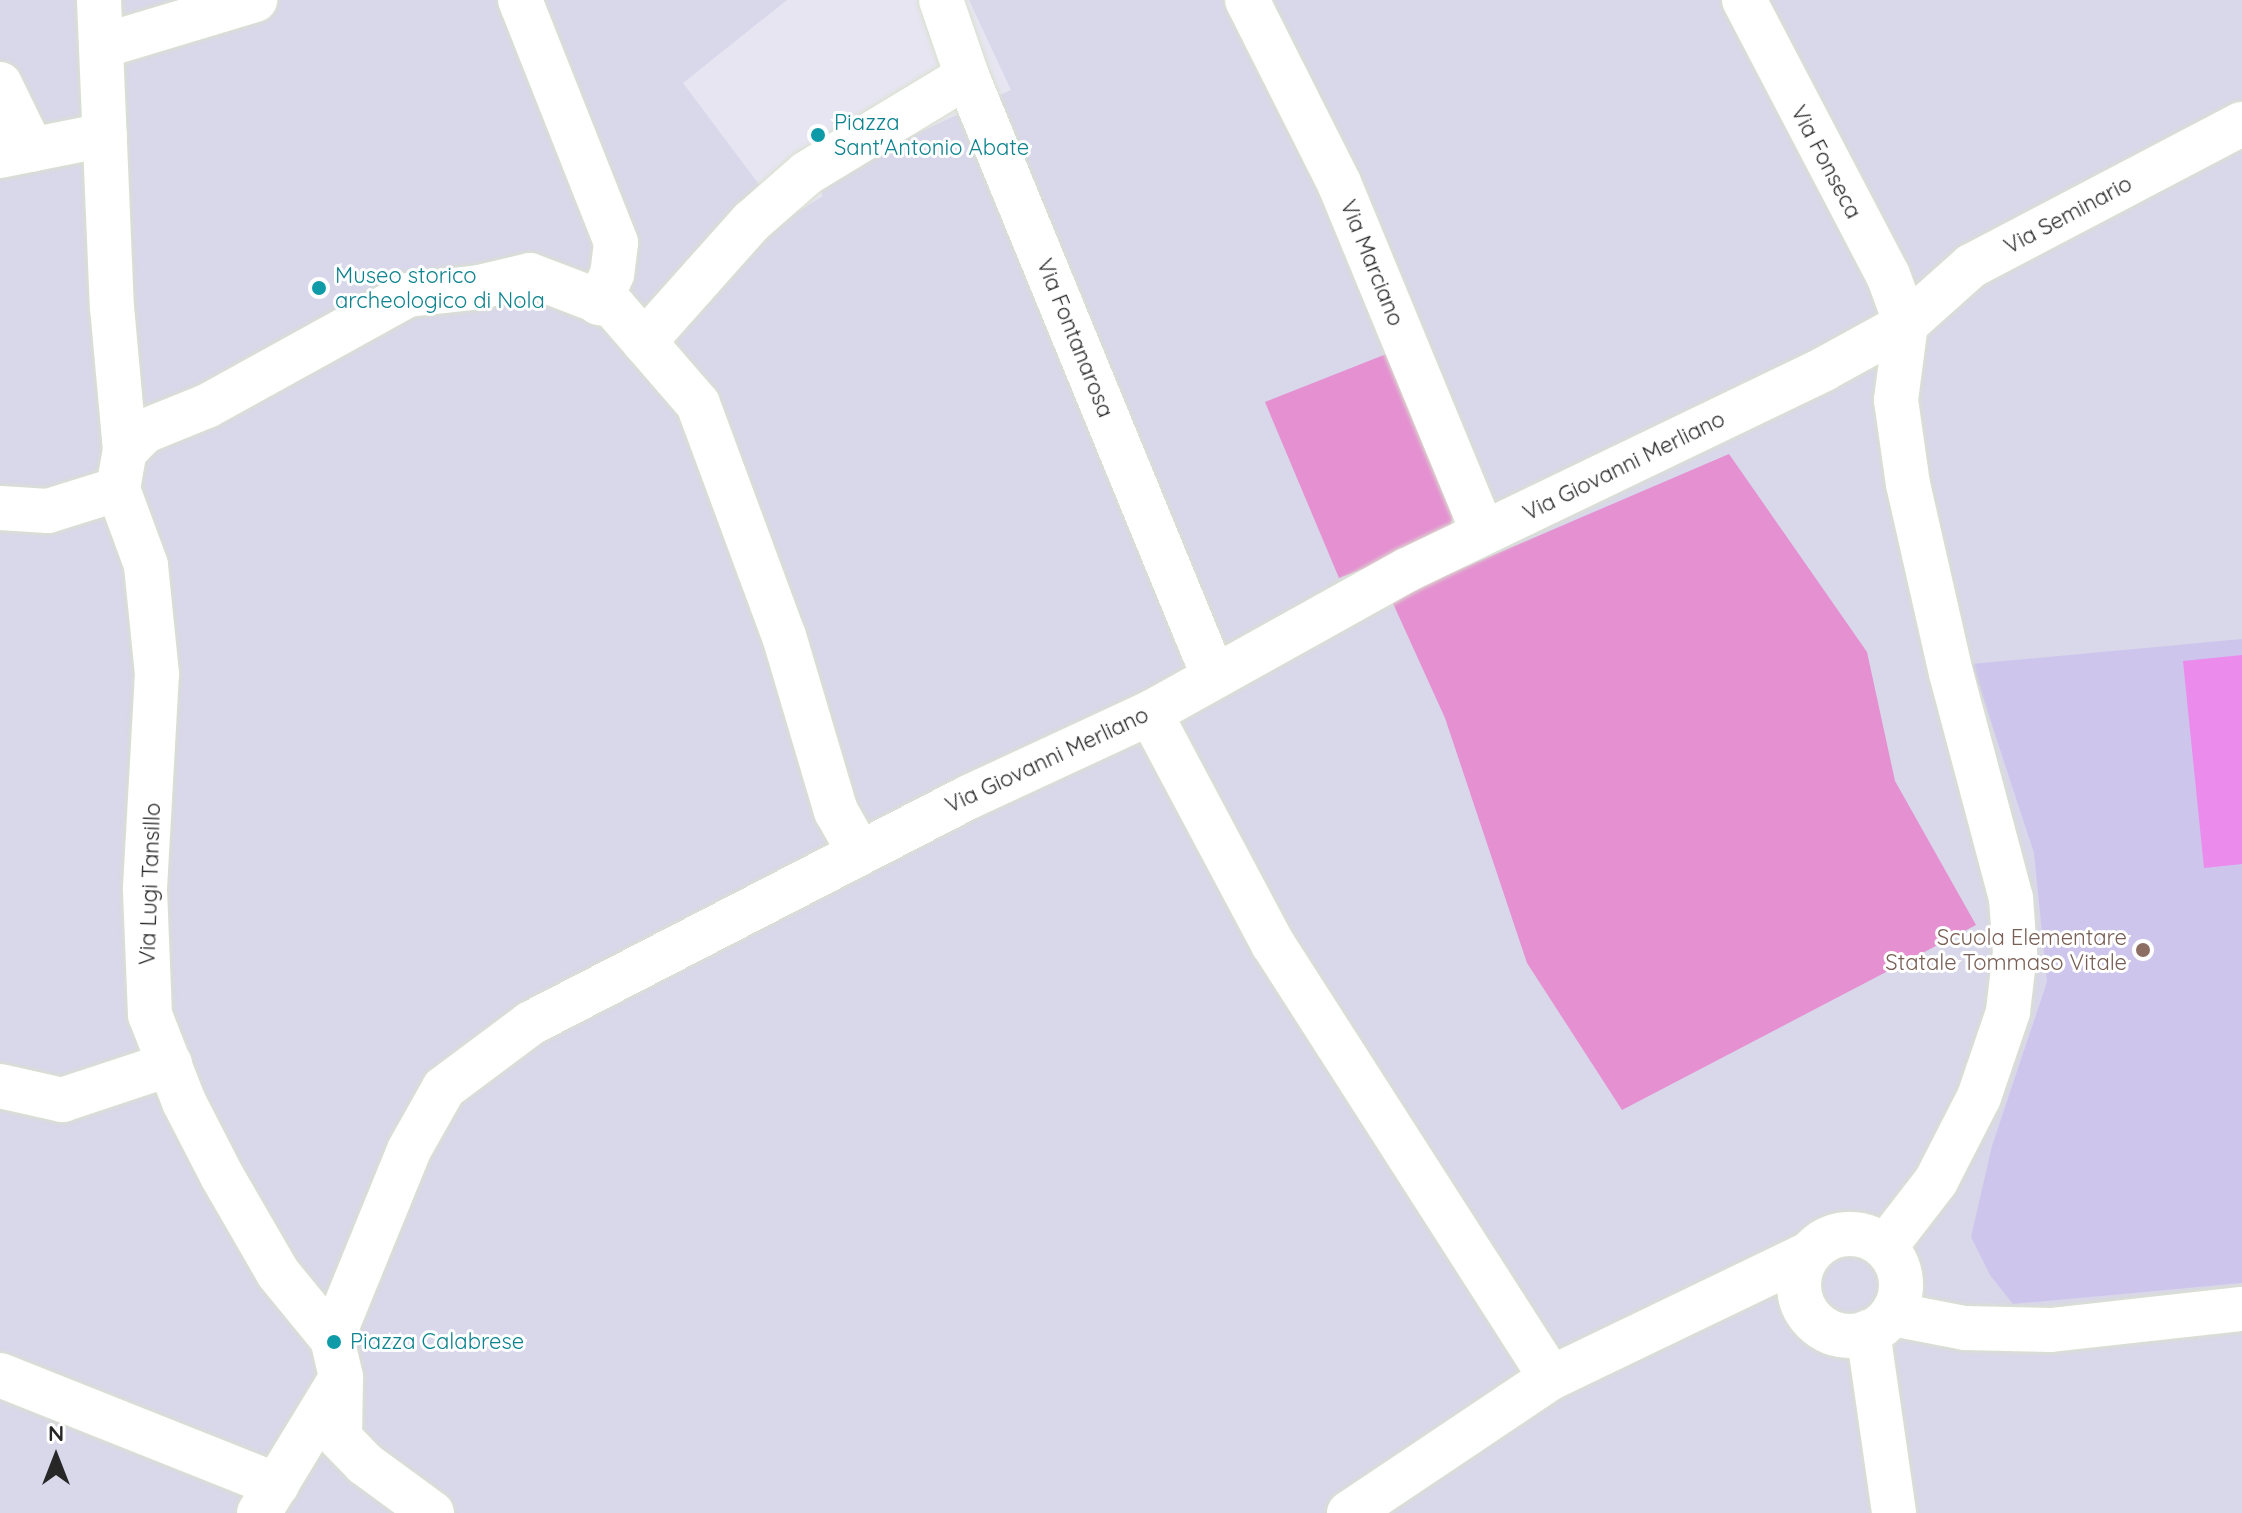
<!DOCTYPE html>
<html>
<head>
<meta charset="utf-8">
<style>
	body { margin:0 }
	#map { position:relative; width:2242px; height:1513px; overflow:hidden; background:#d9d7ea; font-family:Quicksand,sans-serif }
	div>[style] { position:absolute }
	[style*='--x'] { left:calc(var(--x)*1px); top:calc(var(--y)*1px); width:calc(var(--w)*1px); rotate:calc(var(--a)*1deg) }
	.education>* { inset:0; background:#cec5ed }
	.green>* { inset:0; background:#e490d1 }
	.pitch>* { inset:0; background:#eb8bec }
	.plaza>* { inset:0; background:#e7e5f2 }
	.roads { filter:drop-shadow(0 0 2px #d9e1cc) drop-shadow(0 0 2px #d9e1cc) }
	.minor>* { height:44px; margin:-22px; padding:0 22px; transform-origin:22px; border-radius:22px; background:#fff }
	.minor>.ring { margin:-22px; padding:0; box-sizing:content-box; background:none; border:44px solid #fff; border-radius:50% }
	.dots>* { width:22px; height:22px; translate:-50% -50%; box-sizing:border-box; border:4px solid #fff; border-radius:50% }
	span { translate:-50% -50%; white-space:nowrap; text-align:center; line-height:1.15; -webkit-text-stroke:6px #fff; paint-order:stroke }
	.culture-label { font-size:22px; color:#0d838f }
	.left { translate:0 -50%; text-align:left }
	.street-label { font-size:22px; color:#272727 }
	.education-label { font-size:22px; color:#785e54 }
	.right { translate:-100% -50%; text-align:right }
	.north { position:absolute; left:16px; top:1417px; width:80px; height:80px; -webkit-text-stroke:6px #fff; paint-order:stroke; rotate:0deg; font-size:22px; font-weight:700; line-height:32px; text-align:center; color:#272727 }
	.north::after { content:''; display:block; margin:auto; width:28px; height:36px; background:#272727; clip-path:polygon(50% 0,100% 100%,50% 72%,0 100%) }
</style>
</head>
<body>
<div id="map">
	<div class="education">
		<div style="clip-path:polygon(2242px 639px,2242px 1283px,2013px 1304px,1990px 1275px,1971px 1237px,1992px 1146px,2047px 982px,2034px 853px,1972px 664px)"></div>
	</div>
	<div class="green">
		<div style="clip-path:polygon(1394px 351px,1456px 499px,1449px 536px,1339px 578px,1265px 402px)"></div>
		<div style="clip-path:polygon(1729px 454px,1867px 652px,1895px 781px,1976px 925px,1622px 1110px,1527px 963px,1445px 718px,1391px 599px)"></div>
	</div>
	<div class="pitch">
		<div style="clip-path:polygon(2242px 655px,2242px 864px,2204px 868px,2183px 661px)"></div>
	</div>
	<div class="plaza">
		<div style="clip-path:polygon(787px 0,969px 0,1011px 90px,816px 180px,823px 196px,794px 214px,784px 205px,778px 210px,683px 83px)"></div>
	</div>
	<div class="roads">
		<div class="minor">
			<div style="--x:99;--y:0;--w:307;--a:87.6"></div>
			<div style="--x:112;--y:307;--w:145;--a:84.8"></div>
			<div style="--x:520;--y:0;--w:261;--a:68.4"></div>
			<div style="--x:616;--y:243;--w:31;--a:97"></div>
			<div style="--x:612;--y:274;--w:32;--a:114"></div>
			<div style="--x:941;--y:0;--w:80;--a:71.1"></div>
			<div style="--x:967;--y:76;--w:648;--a:67.67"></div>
			<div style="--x:1247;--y:0;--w:205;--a:63.3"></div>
			<div style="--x:1339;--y:183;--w:378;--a:67.6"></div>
			<div style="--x:1744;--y:0;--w:310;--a:62.4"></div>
			<div style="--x:1888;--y:275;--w:52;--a:69.8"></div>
			<div style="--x:1906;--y:324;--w:77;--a:97.5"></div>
			<div style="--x:1896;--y:400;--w:85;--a:81.9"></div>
			<div style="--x:1908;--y:484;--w:194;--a:77.2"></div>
			<div style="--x:1951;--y:673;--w:233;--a:75.1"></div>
			<div style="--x:2011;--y:898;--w:54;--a:85.8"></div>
			<div style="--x:2015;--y:952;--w:60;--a:96.7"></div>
			<div style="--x:2008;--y:1012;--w:90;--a:108.8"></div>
			<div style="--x:1979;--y:1097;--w:94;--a:117.1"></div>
			<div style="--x:1936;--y:1181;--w:83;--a:127.7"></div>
			<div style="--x:102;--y:46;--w:160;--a:-16.7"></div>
			<div style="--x:0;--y:84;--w:73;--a:64.1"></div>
			<div style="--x:0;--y:156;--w:107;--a:-11.3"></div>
			<div style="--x:644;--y:342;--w:161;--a:-48.3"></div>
			<div style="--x:751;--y:222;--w:74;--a:-41.2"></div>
			<div style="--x:807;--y:173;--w:187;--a:-31.2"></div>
			<div style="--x:0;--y:508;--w:48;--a:3.6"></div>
			<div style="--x:48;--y:511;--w:73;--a:-17.4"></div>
			<div style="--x:1150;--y:713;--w:262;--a:62"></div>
			<div style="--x:1273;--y:944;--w:515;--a:57.36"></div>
			<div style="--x:0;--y:1086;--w:64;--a:12.7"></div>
			<div style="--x:62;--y:1100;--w:114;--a:-18.4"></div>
			<div class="ring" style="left:1799px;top:1234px;width:58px;height:58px"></div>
			<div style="--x:1892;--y:1314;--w:74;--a:10.9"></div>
			<div style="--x:1965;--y:1328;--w:86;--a:1.3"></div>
			<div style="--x:2051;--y:1330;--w:192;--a:-6.3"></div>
			<div style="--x:1868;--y:1332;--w:183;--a:81.8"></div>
			<div style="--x:332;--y:1339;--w:204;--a:-67.8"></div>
			<div style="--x:409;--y:1150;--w:71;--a:-60.6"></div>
			<div style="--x:444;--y:1088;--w:109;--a:-36.8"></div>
			<div style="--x:531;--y:1023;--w:493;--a:-27.3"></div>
			<div style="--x:969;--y:797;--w:200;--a:-24.9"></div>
			<div style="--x:1150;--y:713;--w:294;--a:-29.1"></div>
			<div style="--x:1407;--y:570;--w:463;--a:-25.7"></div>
			<div style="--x:1824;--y:369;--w:94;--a:-28.8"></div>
			<div style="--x:1906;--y:324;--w:87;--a:-41.7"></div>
			<div style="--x:1971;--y:266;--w:306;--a:-27.7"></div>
			<div style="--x:0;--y:1375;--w:298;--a:21.7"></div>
			<div style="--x:259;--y:1513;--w:152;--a:-58.7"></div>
			<div style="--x:432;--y:1513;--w:83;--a:-143.8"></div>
			<div style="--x:365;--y:1464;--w:36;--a:-134"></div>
			<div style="--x:340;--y:1438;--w:61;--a:-89.1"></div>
			<div style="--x:341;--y:1377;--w:39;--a:-103"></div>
			<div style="--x:332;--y:1339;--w:85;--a:-129.3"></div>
			<div style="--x:278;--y:1273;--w:112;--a:-120"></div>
			<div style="--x:222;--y:1176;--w:83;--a:-117.2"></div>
			<div style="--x:184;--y:1102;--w:93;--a:-111.3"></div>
			<div style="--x:150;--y:1015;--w:127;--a:-92.3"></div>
			<div style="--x:145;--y:888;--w:214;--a:-86.8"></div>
			<div style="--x:157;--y:674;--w:110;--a:-95.8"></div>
			<div style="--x:146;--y:565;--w:81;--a:-110.2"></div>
			<div style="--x:118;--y:489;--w:39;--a:-80"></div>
			<div style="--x:125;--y:451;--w:28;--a:-45"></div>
			<div style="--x:145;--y:431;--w:67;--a:-22"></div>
			<div style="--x:207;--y:406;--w:230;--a:-28.9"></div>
			<div style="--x:408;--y:295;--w:72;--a:-6.3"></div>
			<div style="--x:480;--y:287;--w:51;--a:-13.5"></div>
			<div style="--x:530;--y:275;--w:90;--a:20.9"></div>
			<div style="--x:614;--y:307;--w:128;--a:49.1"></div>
			<div style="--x:698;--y:404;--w:247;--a:69.7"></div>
			<div style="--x:784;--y:636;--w:183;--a:73.5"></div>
			<div style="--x:836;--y:811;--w:47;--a:60.7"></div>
			<div style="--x:1349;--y:1513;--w:243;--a:-33.8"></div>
			<div style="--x:1551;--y:1378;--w:286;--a:-25.7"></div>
		</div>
	</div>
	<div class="dots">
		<div style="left:818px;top:135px;background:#0f9aa8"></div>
		<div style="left:319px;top:288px;background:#0f9aa8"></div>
		<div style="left:2143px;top:950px;background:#8d6e63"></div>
		<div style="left:334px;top:1342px;background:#0f9aa8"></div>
	</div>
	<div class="culture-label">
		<span class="left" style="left:834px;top:135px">Piazza<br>Sant'Antonio Abate</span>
		<span class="left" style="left:335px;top:288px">Museo storico<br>archeologico di Nola</span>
		<span class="left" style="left:350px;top:1342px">Piazza Calabrese</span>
	</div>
	<div class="street-label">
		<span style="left:1826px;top:162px;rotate:62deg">Via Fonseca</span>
		<span style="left:2068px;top:215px;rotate:-28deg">Via Seminario</span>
		<span style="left:1372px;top:263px;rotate:68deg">Via Marciano</span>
		<span style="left:1075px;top:338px;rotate:68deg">Via Fontanarosa</span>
		<span style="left:1624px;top:466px;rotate:-26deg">Via Giovanni Merliano</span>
		<span style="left:1047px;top:760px;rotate:-25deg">Via Giovanni Merliano</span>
		<span style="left:150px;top:884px;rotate:-88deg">Via Lugi Tansillo</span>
	</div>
	<div class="education-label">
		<span class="right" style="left:2127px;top:950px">Scuola Elementare<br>Statale Tommaso Vitale</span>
	</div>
	<div class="north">N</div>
</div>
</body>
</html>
